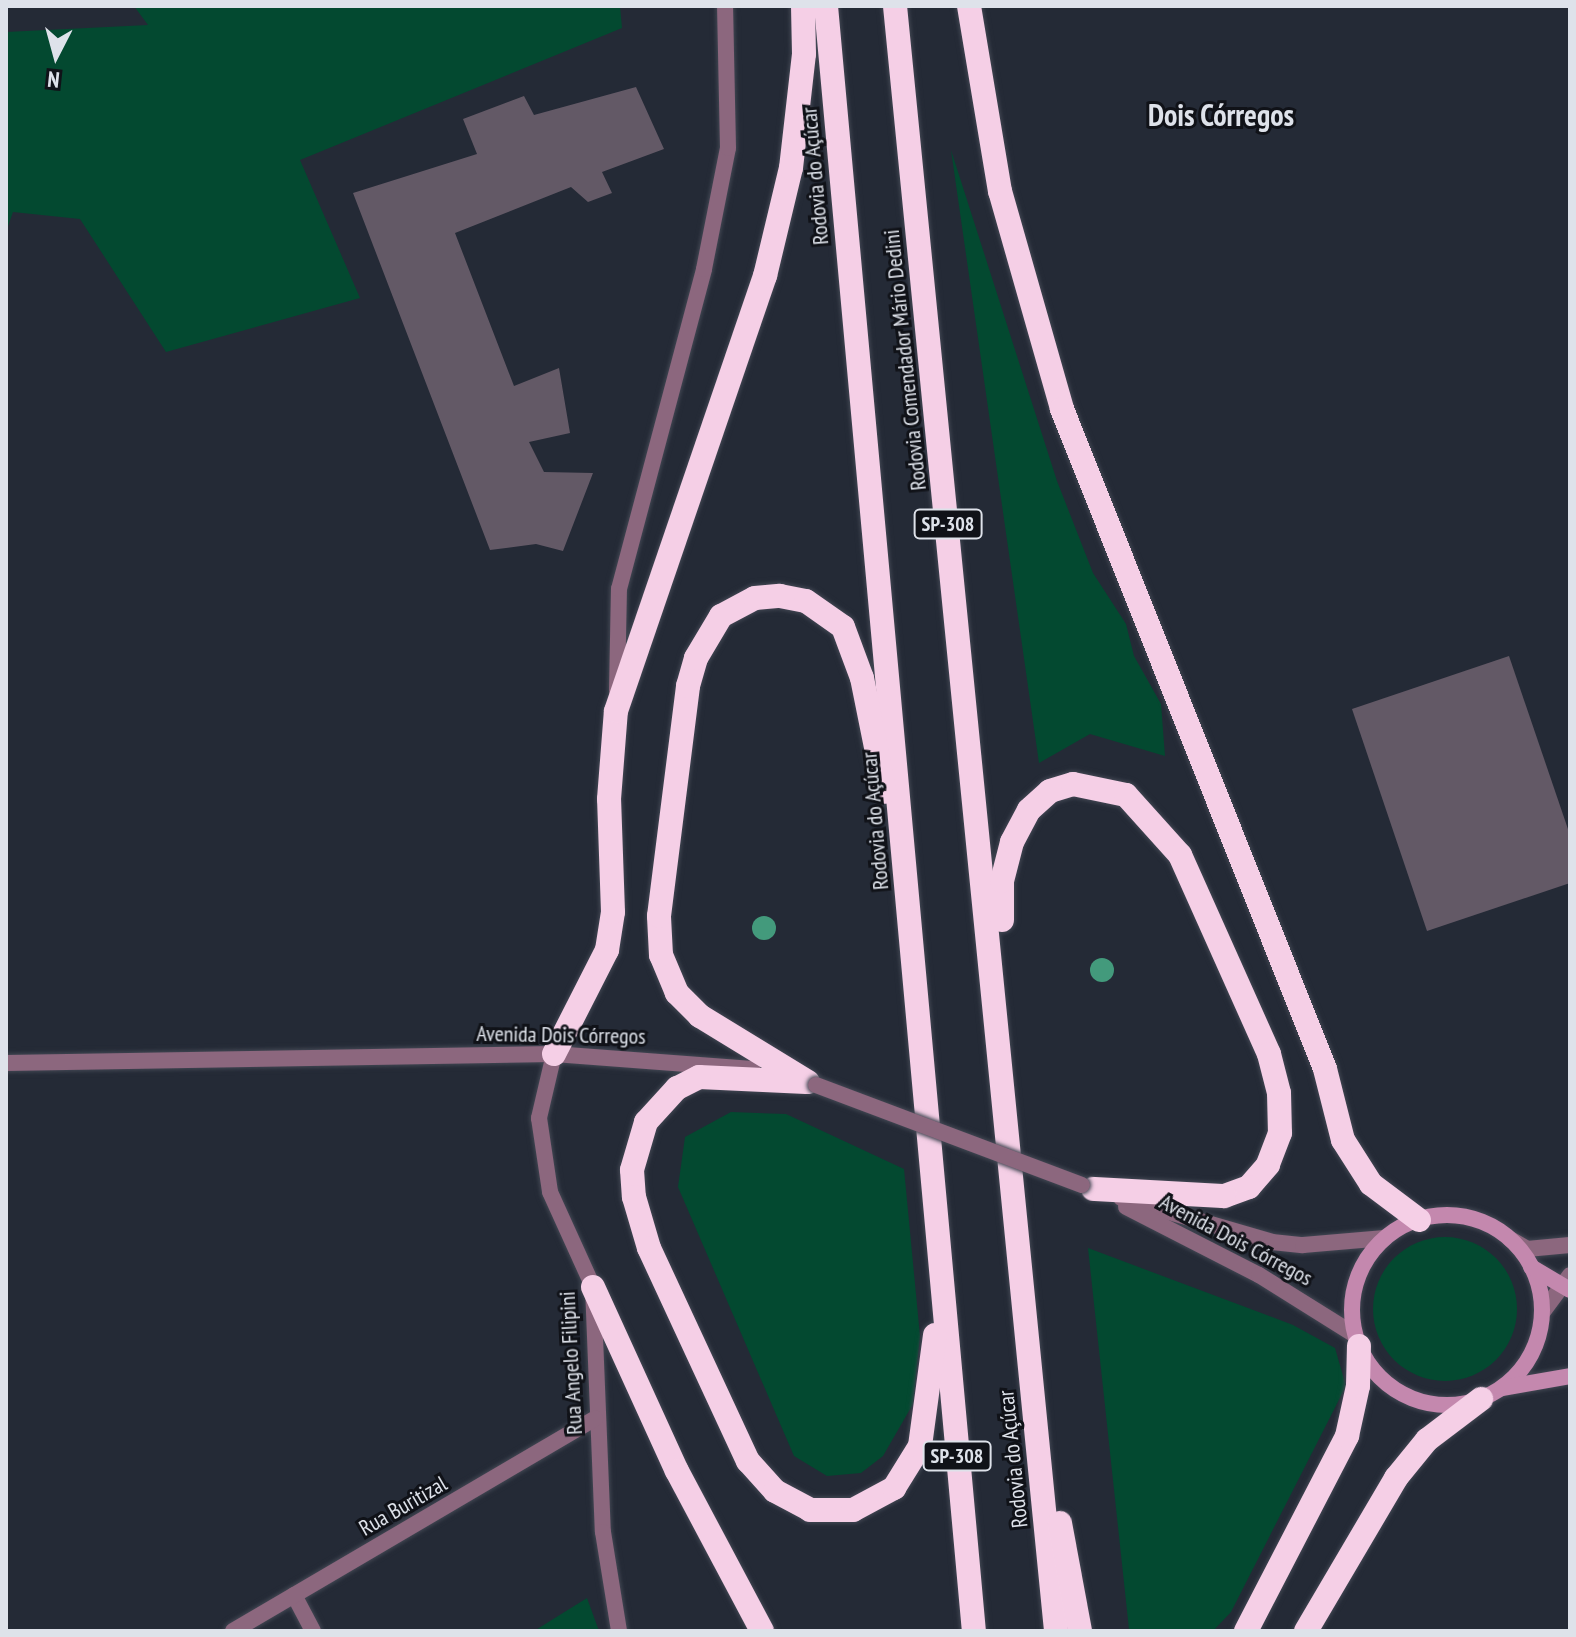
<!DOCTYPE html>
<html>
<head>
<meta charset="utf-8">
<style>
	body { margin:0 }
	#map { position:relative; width:1576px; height:1637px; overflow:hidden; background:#242a36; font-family:"PT Sans Narrow",sans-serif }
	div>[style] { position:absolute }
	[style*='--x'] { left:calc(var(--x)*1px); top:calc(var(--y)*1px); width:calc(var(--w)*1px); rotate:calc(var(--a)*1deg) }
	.green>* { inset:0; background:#034930 }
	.round { border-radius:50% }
	.building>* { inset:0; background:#635966 }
	.roads { filter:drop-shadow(0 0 2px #424753) drop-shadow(0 0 2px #424753) }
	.minor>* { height:16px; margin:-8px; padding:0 8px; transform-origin:8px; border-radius:8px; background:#8c677e }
	.tertiary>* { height:16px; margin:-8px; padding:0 8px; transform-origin:8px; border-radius:8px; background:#8c677e }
	.secondary>* { height:16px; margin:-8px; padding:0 8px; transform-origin:8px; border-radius:8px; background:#c488ae }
	.secondary>.ring { margin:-8px; padding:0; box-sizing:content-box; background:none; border:16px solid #c488ae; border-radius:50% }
	.motorway>* { height:24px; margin:-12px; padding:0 12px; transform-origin:12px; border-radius:12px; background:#f5cfe6 }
	.bridges { filter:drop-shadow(0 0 2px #424753) drop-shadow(0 0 2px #424753) }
	.tertiary-bridge>* { height:16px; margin:-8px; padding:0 8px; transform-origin:8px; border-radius:8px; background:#8c677e }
	.trees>* { width:24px; height:24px; margin:-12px; border-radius:50%; background:#439a7c }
	span { translate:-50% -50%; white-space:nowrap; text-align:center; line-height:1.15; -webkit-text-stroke:6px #101218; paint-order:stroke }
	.shield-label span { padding:2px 6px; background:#101218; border:2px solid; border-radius:6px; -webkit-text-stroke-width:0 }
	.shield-label { font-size:20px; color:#dee2ea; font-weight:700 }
	.street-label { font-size:22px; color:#dee2ea }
	.district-label { font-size:30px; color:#dee2ea; font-weight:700 }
	.frame { position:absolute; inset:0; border:8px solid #dee2ea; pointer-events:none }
	.north { position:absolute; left:16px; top:16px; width:80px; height:80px; -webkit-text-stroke:6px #101218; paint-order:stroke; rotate:186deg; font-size:22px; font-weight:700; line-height:32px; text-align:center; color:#dee2ea }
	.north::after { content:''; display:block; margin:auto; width:28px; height:36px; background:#dee2ea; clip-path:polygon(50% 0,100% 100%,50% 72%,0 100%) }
</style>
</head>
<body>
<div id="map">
	<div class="green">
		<div style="clip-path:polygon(134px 6px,620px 6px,622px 28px,300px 160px,360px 298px,166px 352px,80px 219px,13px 212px,6px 232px,6px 32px,148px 25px)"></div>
		<div style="clip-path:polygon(951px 150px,1057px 481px,1093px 573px,1126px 624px,1134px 656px,1161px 704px,1165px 756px,1090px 734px,1039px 763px)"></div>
		<div style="clip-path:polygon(731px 1112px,786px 1114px,904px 1169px,920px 1336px,913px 1404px,883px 1456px,861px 1473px,827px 1476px,794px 1456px,678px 1187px,685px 1137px)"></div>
		<div class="round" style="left:1373px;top:1237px;width:144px;height:144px"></div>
		<div style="clip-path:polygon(1088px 1248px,1293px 1325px,1335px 1348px,1346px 1386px,1231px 1612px,1213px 1631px,1129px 1629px)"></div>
		<div style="clip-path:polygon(587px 1598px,599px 1631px,534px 1631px)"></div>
	</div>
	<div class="building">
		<div style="clip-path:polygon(636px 87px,664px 149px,602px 172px,612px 193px,588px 202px,571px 187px,455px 233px,514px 386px,559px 368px,570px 433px,529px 442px,544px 472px,593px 473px,563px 551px,536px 544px,490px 550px,353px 193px,477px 154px,463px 119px,524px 96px,534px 115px)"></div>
		<div style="clip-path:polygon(1509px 656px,1570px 835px,1570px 883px,1427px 931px,1352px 709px)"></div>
	</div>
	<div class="roads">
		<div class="minor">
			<div style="--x:617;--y:691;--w:102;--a:-88.9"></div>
			<div style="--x:619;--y:589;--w:331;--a:-75.1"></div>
			<div style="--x:704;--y:269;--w:123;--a:-78.8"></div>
			<div style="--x:728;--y:148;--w:142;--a:-91.2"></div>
			<div style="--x:554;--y:1054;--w:66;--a:103.2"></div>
			<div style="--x:539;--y:1118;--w:75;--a:81.5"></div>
			<div style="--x:550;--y:1192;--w:104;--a:65.6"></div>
			<div style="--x:593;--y:1287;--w:245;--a:87.7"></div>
			<div style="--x:603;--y:1532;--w:100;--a:80.8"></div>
			<div style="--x:1510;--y:1239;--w:20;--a:30"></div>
			<div style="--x:1527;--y:1249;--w:43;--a:-5.3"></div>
			<div style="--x:1542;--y:1313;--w:47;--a:-53.6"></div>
			<div style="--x:294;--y:1595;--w:41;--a:62.2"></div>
			<div style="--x:233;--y:1631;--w:420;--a:-30.4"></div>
		</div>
		<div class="tertiary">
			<div style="--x:6;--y:1063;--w:548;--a:-0.94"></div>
			<div style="--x:554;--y:1054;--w:199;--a:4.3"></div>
			<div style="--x:1121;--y:1198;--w:157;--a:16.2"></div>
			<div style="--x:1272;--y:1242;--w:31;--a:6"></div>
			<div style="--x:1303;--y:1245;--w:82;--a:-4.9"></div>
			<div style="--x:1126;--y:1207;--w:149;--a:27.1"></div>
			<div style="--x:1259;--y:1275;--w:113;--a:32"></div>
		</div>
		<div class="secondary">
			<div class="ring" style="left:1352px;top:1215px;width:174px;height:174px"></div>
			<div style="--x:1531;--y:1267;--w:45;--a:30.5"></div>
			<div style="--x:1502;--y:1388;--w:69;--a:-10"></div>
		</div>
		<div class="motorway">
			<div style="--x:826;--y:6;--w:1632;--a:84.8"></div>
			<div style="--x:895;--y:6;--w:1633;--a:84.34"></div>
			<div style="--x:969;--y:6;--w:188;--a:80.5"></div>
			<div style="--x:1000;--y:191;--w:227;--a:74.1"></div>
			<div style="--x:1062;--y:409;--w:710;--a:68.27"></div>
			<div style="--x:1325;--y:1069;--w:73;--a:75.8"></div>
			<div style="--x:1343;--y:1140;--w:52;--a:57.5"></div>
			<div style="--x:1371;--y:1184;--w:60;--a:36.9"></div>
			<div style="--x:1002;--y:920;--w:39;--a:-90"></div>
			<div style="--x:1002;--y:881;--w:40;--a:-75.6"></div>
			<div style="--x:1012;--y:842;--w:36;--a:-62"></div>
			<div style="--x:1029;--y:810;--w:28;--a:-42"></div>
			<div style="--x:1050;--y:791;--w:24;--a:-17"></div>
			<div style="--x:1073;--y:784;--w:54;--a:11.7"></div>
			<div style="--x:1126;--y:795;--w:81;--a:48"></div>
			<div style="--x:1180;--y:855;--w:218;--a:65.9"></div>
			<div style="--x:1269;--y:1054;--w:40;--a:75.6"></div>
			<div style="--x:1279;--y:1093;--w:40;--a:88.6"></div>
			<div style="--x:1280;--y:1133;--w:34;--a:111"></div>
			<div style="--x:1268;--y:1165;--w:29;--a:131"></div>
			<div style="--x:1249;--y:1187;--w:27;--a:160"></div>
			<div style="--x:1224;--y:1196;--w:131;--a:-176.9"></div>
			<div style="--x:554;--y:1054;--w:117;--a:-63"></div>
			<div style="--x:607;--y:950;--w:38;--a:-81"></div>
			<div style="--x:613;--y:912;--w:113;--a:-92"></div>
			<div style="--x:609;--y:799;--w:88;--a:-85.5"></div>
			<div style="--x:616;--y:711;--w:460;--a:-71.1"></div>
			<div style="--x:765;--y:276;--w:111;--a:-76.5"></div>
			<div style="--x:791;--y:168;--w:115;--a:-83.5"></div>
			<div style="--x:804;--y:54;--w:48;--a:-91.2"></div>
			<div style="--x:806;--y:1082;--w:107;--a:-177.3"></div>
			<div style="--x:699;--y:1077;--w:25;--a:153"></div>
			<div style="--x:677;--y:1088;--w:46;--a:132.4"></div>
			<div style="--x:646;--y:1122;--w:50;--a:106.3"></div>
			<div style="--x:632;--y:1170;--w:27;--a:86"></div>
			<div style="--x:634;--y:1197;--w:53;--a:73.6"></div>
			<div style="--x:649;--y:1248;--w:235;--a:65.1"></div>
			<div style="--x:748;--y:1461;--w:40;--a:48"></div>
			<div style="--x:775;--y:1491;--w:40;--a:28"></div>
			<div style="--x:810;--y:1510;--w:43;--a:0"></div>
			<div style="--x:853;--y:1510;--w:47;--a:-28.2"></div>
			<div style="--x:894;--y:1488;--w:49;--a:-58.2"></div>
			<div style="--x:920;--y:1446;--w:112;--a:-82.3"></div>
			<div style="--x:808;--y:1082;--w:127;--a:-148.6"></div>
			<div style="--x:700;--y:1016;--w:33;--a:-135"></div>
			<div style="--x:677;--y:993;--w:41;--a:-112.8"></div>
			<div style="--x:661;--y:955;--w:39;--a:-93"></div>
			<div style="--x:659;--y:916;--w:232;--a:-82.8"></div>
			<div style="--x:688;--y:686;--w:29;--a:-74"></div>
			<div style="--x:696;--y:658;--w:49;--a:-59.2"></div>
			<div style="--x:721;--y:616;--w:38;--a:-28"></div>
			<div style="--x:755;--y:598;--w:25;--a:-5"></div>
			<div style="--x:780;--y:596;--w:26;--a:11"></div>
			<div style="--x:806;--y:601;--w:45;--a:35.1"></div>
			<div style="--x:843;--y:627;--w:54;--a:69.6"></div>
			<div style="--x:862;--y:678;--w:116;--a:78.6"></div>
			<div style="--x:593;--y:1287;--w:202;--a:65.5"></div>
			<div style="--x:677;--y:1471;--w:181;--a:62"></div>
			<div style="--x:1060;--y:1523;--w:110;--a:79.5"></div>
			<div style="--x:1246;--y:1631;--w:220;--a:-62.6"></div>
			<div style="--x:1347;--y:1436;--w:51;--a:-77.6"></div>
			<div style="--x:1358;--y:1386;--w:40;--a:-88.6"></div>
			<div style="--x:1306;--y:1631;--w:178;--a:-59.5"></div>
			<div style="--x:1396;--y:1478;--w:49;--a:-50.8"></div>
			<div style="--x:1427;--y:1440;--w:68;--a:-37.2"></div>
		</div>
	</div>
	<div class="bridges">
		<div class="tertiary-bridge">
			<div style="--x:816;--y:1085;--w:284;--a:20.6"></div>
		</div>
	</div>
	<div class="trees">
		<div style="left:764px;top:928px"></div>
		<div style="left:1102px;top:970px"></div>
	</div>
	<div class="shield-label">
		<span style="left:948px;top:524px">SP-308</span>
		<span style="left:957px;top:1456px">SP-308</span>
	</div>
	<div class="street-label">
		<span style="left:815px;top:176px;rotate:-95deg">Rodovia do Açúcar</span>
		<span style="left:905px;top:360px;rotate:-96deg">Rodovia Comendador Mário Dedini</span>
		<span style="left:875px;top:821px;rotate:-95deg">Rodovia do Açúcar</span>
		<span style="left:561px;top:1035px;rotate:1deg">Avenida Dois Córregos</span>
		<span style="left:1236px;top:1240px;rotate:28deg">Avenida Dois Córregos</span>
		<span style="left:571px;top:1363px;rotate:-93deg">Rua Angelo Filipini</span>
		<span style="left:1013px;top:1459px;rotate:-96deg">Rodovia do Açúcar</span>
		<span style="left:403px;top:1506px;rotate:-30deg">Rua Buritizal</span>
	</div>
	<div class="district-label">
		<span style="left:1221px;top:115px">Dois Córregos</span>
	</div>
	<div class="frame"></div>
	<div class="north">N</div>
</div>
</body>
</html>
